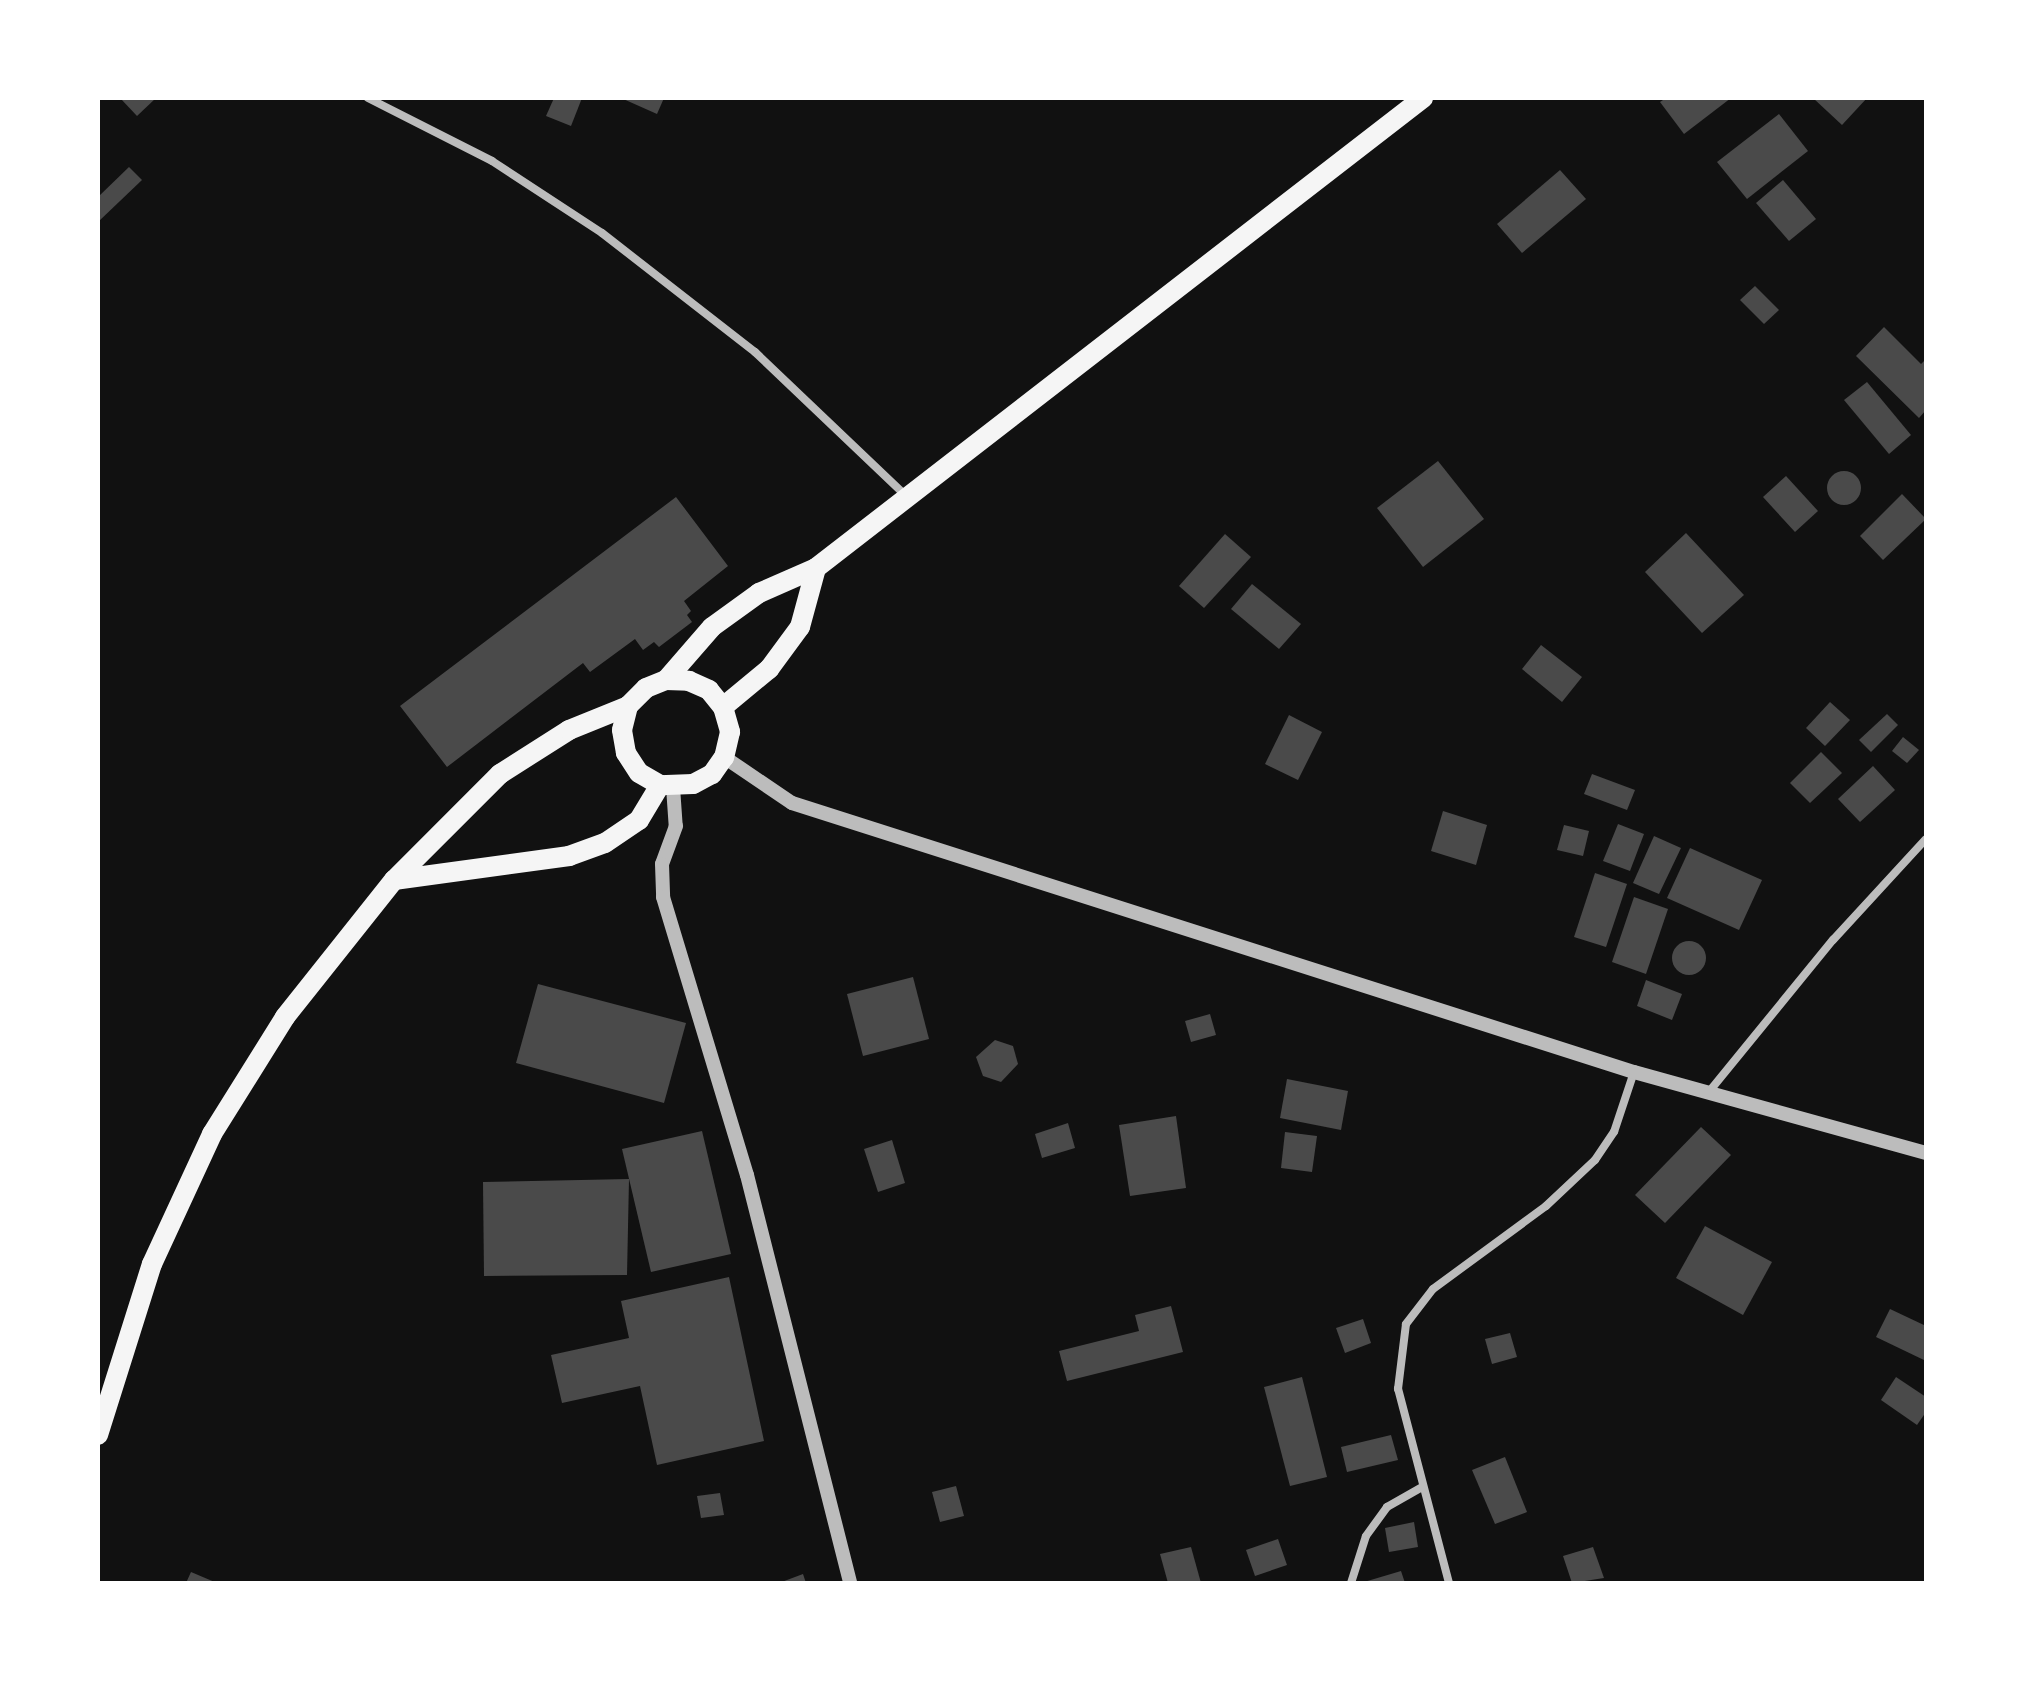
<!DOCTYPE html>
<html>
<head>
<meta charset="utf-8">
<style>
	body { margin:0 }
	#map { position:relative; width:2024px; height:1681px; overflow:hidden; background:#111; font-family:Barlow,sans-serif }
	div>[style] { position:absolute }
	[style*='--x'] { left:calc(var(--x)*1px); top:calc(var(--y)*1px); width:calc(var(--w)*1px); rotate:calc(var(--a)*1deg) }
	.building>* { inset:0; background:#4a4a4a }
	.round { border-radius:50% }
	.minor>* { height:8px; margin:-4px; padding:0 4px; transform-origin:4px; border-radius:4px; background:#bcbcbc }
	.tertiary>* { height:14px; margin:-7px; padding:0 7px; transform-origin:7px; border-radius:7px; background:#bcbcbc }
	.primary>* { height:20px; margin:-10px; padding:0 10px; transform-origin:10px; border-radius:10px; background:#f5f5f5 }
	span { translate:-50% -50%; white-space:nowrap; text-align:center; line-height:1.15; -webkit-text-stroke:6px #fff; paint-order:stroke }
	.frame { position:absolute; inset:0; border:100px solid #fff; pointer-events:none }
</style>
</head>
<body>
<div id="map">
	<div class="building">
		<div style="clip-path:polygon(156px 98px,137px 116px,121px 99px,123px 98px)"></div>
		<div style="clip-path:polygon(554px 98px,582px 98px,571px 126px,546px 116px)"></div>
		<div style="clip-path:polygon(621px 98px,664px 98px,657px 114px)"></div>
		<div style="clip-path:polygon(1666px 98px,1731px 98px,1684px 134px,1660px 102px)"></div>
		<div style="clip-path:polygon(1813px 98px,1867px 98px,1842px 125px)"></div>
		<div style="clip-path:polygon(1779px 114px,1808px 151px,1747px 199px,1717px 162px)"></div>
		<div style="clip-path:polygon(129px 167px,142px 180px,98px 222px,98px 197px)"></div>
		<div style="clip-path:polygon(1560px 170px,1586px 199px,1522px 253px,1497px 224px)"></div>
		<div style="clip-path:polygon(1783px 180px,1816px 219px,1789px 241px,1756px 203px)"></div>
		<div style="clip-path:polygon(1755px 286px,1779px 310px,1764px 324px,1740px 300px)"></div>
		<div style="clip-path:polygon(1884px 327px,1921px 364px,1926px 359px,1926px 410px,1919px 418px,1856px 356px)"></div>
		<div style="clip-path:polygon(1867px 382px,1911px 435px,1889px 454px,1844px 400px)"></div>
		<div style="clip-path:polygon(1438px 461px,1484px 519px,1423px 567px,1377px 508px)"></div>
		<div class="round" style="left:1827px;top:471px;width:34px;height:34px"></div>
		<div style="clip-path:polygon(1786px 476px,1818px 511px,1795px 532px,1763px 497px)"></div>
		<div style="clip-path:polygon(1902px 494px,1926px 519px,1883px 560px,1860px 536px)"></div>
		<div style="clip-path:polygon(676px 497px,728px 566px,684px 601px,691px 611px,687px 615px,692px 622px,659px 647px,654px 642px,643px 650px,635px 639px,590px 672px,583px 663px,447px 767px,400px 706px)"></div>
		<div style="clip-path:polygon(1686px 533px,1744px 595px,1702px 633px,1645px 572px)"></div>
		<div style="clip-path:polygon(1225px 534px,1251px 557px,1204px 608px,1179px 586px)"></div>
		<div style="clip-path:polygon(1252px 584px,1301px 624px,1279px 649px,1231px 609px)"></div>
		<div style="clip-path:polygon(1541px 645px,1582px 677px,1562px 702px,1522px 669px)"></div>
		<div style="clip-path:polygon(1830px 702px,1850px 720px,1825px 746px,1806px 728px)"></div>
		<div style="clip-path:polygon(1887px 714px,1898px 725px,1871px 752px,1859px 740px)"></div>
		<div style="clip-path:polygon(1289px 715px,1322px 732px,1298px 780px,1265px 764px)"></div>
		<div style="clip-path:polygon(1903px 737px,1919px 750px,1907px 763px,1892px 751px)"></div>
		<div style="clip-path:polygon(1821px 752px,1842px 773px,1810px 803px,1790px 783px)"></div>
		<div style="clip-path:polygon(1873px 766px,1895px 790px,1860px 822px,1838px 799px)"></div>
		<div style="clip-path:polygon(1592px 774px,1635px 790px,1627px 810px,1584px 794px)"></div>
		<div style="clip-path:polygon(1443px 811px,1487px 825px,1476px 865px,1431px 851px)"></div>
		<div style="clip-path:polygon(1618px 824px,1644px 834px,1630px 871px,1603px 861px)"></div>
		<div style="clip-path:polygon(1564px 825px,1589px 831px,1583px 856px,1557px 850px)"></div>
		<div style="clip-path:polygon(1654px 836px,1681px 848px,1659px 894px,1633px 883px)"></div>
		<div style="clip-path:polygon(1690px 848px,1762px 880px,1739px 930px,1667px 898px)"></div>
		<div style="clip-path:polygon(1595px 873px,1627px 884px,1606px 947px,1574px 937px)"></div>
		<div style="clip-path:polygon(1634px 897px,1668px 909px,1646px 974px,1612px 962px)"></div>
		<div class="round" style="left:1672px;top:941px;width:34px;height:34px"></div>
		<div style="clip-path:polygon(913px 977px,929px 1039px,863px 1056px,847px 994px)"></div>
		<div style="clip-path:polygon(1646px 980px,1682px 994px,1672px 1020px,1637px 1006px)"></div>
		<div style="clip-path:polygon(538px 984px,686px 1023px,664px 1103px,516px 1063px)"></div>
		<div style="clip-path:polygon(1210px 1014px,1216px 1035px,1191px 1042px,1185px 1021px)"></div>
		<div style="clip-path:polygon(995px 1040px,1013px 1046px,1018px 1064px,1001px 1082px,983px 1076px,976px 1057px)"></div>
		<div style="clip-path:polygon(1287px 1079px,1348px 1091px,1341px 1130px,1280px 1118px)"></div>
		<div style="clip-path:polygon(1176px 1116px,1186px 1188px,1130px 1196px,1119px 1125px)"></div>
		<div style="clip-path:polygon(1068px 1123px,1075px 1148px,1042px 1158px,1035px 1134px)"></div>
		<div style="clip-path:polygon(1701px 1127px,1731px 1155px,1665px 1223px,1635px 1195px)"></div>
		<div style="clip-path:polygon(702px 1131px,731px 1254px,651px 1272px,622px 1149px)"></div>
		<div style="clip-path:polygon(1285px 1132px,1317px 1136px,1312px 1172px,1281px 1168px)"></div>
		<div style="clip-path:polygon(892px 1140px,905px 1183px,878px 1192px,864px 1149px)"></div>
		<div style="clip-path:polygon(629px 1179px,627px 1275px,484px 1276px,483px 1182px)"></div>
		<div style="clip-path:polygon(1705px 1226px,1772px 1262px,1743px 1315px,1676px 1278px)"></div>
		<div style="clip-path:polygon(729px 1277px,764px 1441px,657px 1465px,640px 1386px,562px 1403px,551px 1355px,629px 1338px,621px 1301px)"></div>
		<div style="clip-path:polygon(1171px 1306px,1183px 1352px,1067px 1381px,1059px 1351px,1139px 1331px,1135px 1315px)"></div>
		<div style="clip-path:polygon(1890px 1309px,1926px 1326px,1926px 1361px,1876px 1337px)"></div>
		<div style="clip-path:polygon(1363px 1319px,1371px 1343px,1345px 1353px,1336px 1328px)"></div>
		<div style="clip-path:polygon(1510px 1333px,1517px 1357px,1492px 1364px,1485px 1339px)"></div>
		<div style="clip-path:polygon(1302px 1377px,1327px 1477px,1290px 1486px,1264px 1387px)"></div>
		<div style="clip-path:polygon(1896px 1377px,1926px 1397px,1926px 1412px,1917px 1425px,1881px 1400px)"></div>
		<div style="clip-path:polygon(1391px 1435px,1398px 1460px,1347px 1472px,1341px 1447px)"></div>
		<div style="clip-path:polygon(1505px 1457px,1527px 1512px,1495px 1524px,1472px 1470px)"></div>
		<div style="clip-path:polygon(956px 1486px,964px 1516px,940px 1522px,932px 1492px)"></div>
		<div style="clip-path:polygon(720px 1493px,724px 1515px,701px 1518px,697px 1496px)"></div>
		<div style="clip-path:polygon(1414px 1522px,1418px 1547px,1389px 1552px,1385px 1528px)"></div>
		<div style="clip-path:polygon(1278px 1539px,1287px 1565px,1255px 1576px,1246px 1550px)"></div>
		<div style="clip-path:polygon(1191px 1547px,1201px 1583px,1168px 1583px,1160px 1554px)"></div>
		<div style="clip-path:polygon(1593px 1547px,1604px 1578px,1572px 1583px,1563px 1556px)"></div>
		<div style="clip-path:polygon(1401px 1571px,1405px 1583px,1364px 1583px,1364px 1582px)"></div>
		<div style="clip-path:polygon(191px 1572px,217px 1583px,186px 1583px)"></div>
		<div style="clip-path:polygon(803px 1574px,806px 1583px,779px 1583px)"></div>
	</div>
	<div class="minor">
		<div style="--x:368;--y:98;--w:139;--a:26.9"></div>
		<div style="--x:492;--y:161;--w:131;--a:33.2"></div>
		<div style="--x:602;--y:233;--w:194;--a:37.9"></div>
		<div style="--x:755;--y:352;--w:210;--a:43.6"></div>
		<div style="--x:1708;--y:1093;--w:198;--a:-50.8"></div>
		<div style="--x:1833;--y:940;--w:137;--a:-47.4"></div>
		<div style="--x:1351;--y:1583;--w:49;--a:-72.3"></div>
		<div style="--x:1366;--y:1536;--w:36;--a:-54"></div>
		<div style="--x:1387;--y:1507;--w:40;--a:-29.7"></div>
		<div style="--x:1449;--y:1583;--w:201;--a:-104.7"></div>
		<div style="--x:1398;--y:1389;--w:65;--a:-83"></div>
		<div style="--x:1406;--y:1324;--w:44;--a:-52.4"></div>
		<div style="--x:1433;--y:1289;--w:140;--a:-36.3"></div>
		<div style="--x:1546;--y:1206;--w:67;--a:-43.2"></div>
		<div style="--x:1595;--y:1160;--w:34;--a:-56"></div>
		<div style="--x:1614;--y:1132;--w:63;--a:-71.6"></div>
	</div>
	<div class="tertiary">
		<div style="--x:724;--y:757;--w:82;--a:34.1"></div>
		<div style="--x:792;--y:803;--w:884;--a:17.72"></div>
		<div style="--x:1634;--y:1072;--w:303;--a:15.5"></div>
		<div style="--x:673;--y:787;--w:39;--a:86"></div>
		<div style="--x:676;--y:826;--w:40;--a:110.2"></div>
		<div style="--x:662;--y:864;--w:33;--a:88"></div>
		<div style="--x:663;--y:897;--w:290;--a:73.2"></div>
		<div style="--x:747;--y:1175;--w:421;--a:75.8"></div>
	</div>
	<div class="primary">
		<div style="--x:666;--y:680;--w:70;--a:-49"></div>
		<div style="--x:712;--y:627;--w:58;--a:-35.9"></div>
		<div style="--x:759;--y:593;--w:62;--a:-23.7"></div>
		<div style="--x:816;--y:568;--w:768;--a:-37.75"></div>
		<div style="--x:723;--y:707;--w:60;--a:-39.6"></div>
		<div style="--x:769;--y:669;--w:52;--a:-53.6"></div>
		<div style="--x:800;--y:627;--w:61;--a:-74.8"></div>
		<div style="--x:394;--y:880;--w:177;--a:-7.8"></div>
		<div style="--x:569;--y:856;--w:38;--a:-20"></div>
		<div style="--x:605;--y:843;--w:41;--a:-34.1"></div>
		<div style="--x:639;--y:820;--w:41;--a:-59"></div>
		<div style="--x:98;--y:1435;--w:179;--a:-72.5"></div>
		<div style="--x:152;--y:1264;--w:143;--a:-65.2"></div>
		<div style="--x:212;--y:1134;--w:138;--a:-58"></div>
		<div style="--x:285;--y:1017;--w:175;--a:-51.5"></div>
		<div style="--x:394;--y:880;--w:150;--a:-45"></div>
		<div style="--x:500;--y:774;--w:82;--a:-32.5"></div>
		<div style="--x:569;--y:730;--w:64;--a:-22.1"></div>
		<div style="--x:628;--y:706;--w:25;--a:-45"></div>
		<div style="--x:646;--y:688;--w:22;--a:-22"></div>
		<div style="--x:666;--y:680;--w:23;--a:2"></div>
		<div style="--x:689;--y:681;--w:22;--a:24"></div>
		<div style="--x:709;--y:690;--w:22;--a:51"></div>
		<div style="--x:723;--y:707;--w:26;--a:74"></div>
		<div style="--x:730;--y:732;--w:26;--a:103"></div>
		<div style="--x:724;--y:757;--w:21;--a:125"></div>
		<div style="--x:712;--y:774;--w:21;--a:152"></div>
		<div style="--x:693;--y:784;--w:33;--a:178"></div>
		<div style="--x:660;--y:785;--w:24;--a:-150"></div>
		<div style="--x:639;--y:773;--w:24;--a:-123"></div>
		<div style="--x:626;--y:753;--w:23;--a:-100"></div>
		<div style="--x:622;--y:730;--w:25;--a:-76"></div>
	</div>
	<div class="frame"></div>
</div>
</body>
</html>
